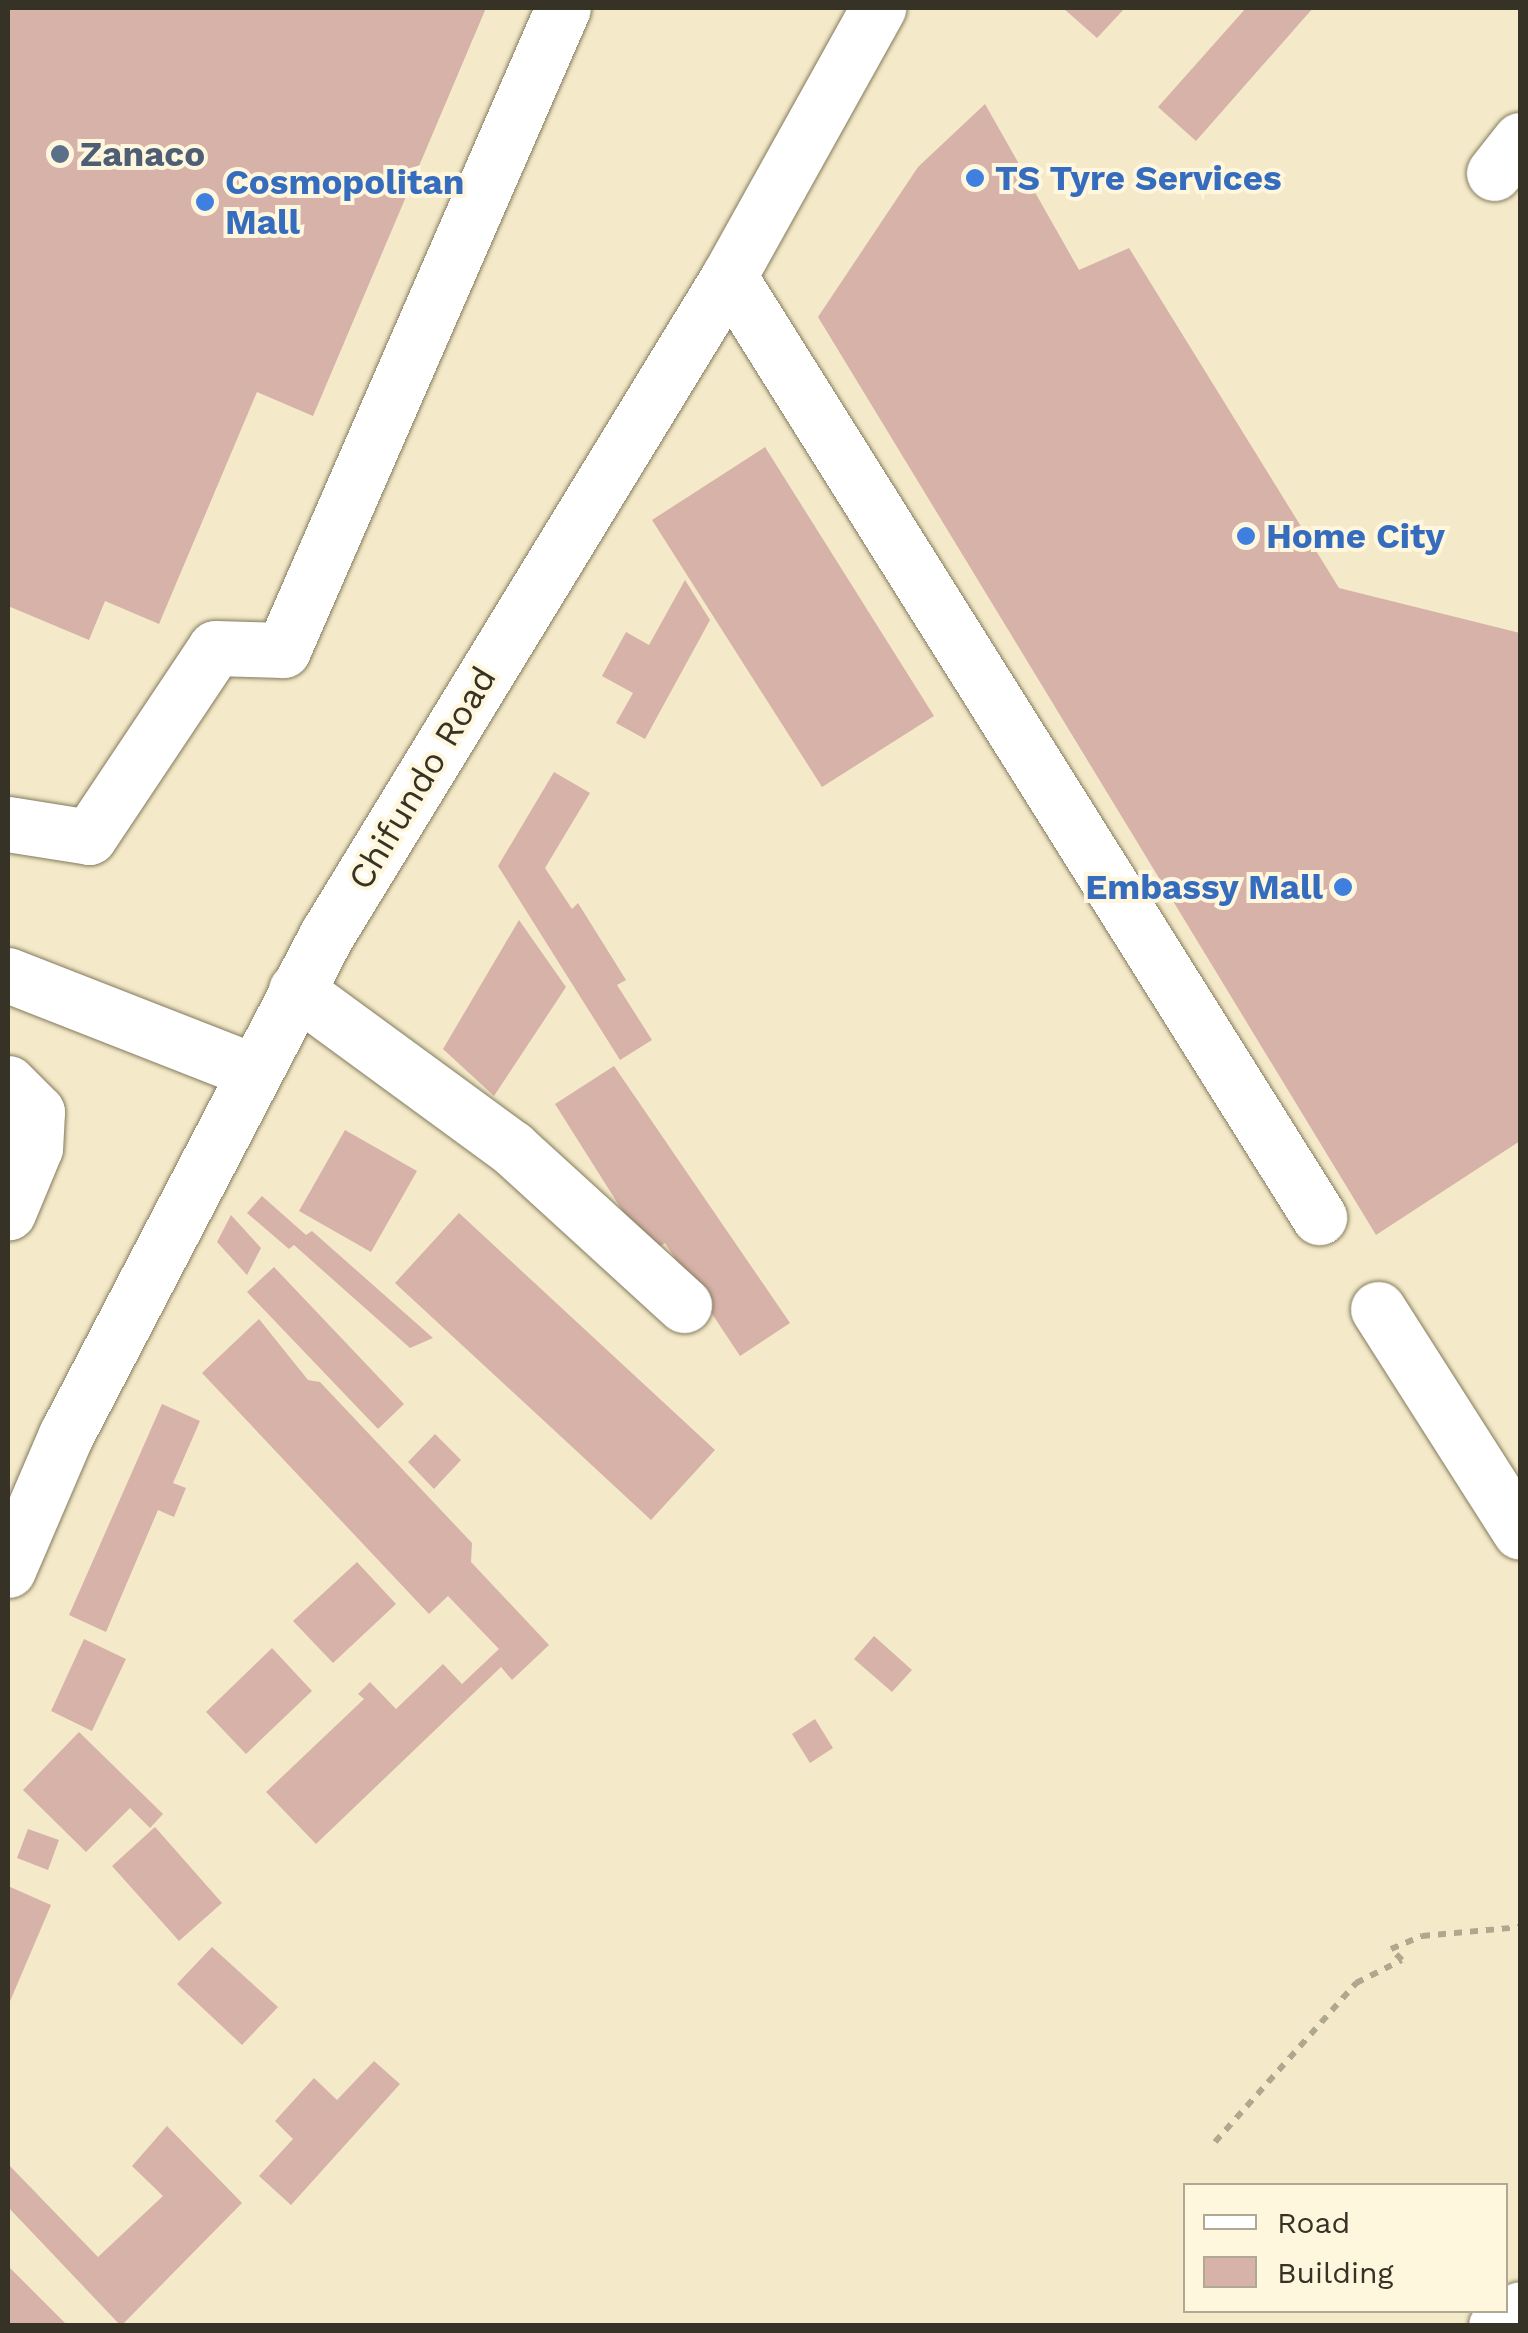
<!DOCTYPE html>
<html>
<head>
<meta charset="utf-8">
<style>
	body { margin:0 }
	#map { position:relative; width:1528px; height:2333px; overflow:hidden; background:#f4eac9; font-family:"Work Sans",sans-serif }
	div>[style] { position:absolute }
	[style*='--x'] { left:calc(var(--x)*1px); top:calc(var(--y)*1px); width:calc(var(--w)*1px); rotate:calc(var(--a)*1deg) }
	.building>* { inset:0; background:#d6b2a8 }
	.path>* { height:6px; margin-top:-3px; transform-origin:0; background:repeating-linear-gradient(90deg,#b0a88e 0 8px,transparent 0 16px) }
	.roads { filter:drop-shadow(0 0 2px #837a5d) drop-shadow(0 0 2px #837a5d) }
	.minor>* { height:55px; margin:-27.5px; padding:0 27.5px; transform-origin:27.5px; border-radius:27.5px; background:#fff }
	.dots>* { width:28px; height:28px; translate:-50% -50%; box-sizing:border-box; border:5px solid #fff7dd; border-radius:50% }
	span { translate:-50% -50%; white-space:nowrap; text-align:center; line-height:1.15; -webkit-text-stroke:8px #fff7dd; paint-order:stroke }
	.service-label { font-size:35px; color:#4e5e75; font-weight:700 }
	.left { translate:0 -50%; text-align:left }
	.shop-label { font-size:35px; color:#366cbe; font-weight:700 }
	.right { translate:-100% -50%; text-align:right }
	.street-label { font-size:35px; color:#363225 }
	.frame { position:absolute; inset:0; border:10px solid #363225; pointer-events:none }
	.legend { position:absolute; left:1183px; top:2183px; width:325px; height:130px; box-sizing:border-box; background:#fff7dd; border:2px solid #afa893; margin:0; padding:12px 18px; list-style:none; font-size:30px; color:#363225 }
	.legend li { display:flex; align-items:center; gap:20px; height:50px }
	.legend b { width:50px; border:2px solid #afa893 }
</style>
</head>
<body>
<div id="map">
	<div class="building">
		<div style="clip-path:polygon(9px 8px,486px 8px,313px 416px,257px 392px,159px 624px,105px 601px,89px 640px,8px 606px)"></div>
		<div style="clip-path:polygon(1063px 8px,1125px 8px,1097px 38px)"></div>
		<div style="clip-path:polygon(1246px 8px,1313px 8px,1196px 141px,1158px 107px)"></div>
		<div style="clip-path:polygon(985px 104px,1079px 270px,1129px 248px,1339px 588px,1520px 633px,1520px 1141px,1376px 1235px,818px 317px,918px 167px)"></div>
		<div style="clip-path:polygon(765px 447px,934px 716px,822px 787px,652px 520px)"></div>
		<div style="clip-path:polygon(685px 580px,710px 620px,645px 739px,616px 723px,633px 693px,602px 676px,626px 632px,649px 645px)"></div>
		<div style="clip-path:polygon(554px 772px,590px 793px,545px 868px,572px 909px,578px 903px,626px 980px,617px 985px,652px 1040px,620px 1060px,498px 866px)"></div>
		<div style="clip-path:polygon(519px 920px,566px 987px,494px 1096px,443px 1049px)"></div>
		<div style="clip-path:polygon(614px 1066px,790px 1323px,740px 1356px,665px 1243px,649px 1253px,555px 1104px)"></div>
		<div style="clip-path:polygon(345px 1130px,417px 1171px,371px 1252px,299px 1211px)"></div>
		<div style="clip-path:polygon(262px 1196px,306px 1235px,312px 1231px,433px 1338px,410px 1348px,294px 1245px,289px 1249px,247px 1213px)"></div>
		<div style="clip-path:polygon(459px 1213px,715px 1450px,651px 1520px,395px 1283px)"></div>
		<div style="clip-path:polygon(231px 1215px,261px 1248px,247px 1275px,217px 1242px)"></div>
		<div style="clip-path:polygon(274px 1267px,404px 1404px,378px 1429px,247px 1292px)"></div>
		<div style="clip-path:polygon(259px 1319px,308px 1380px,320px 1382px,472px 1543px,471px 1562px,549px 1645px,512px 1680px,501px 1667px,316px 1844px,266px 1792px,364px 1699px,358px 1694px,370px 1682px,396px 1709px,443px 1664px,462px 1684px,499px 1649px,448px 1596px,429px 1614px,202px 1373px)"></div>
		<div style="clip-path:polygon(162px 1404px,200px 1421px,173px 1483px,186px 1488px,174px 1517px,158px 1510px,106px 1632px,69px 1615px)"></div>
		<div style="clip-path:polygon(435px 1434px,461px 1460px,434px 1489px,408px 1462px)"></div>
		<div style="clip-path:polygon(357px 1562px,396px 1604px,333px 1663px,293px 1621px)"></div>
		<div style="clip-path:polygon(874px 1636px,912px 1670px,892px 1692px,854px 1659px)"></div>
		<div style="clip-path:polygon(84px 1639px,126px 1659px,92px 1731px,51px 1711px)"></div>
		<div style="clip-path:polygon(272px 1648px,312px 1691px,246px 1754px,206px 1712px)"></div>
		<div style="clip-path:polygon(815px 1719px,833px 1748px,810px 1763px,792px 1734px)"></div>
		<div style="clip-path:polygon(79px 1732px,163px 1814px,150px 1828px,130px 1808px,86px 1852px,23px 1790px)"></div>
		<div style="clip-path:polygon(155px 1827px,222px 1903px,179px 1941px,112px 1866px)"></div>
		<div style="clip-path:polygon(28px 1829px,59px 1840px,48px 1870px,17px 1858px)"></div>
		<div style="clip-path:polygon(8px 1886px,51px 1905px,8px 2006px)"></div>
		<div style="clip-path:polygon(212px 1947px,278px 2007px,242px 2045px,177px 1984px)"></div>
		<div style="clip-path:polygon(374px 2061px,400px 2084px,291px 2205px,259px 2176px,293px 2139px,275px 2121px,314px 2078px,337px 2100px)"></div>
		<div style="clip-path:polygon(167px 2126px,242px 2203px,121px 2326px,8px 2207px,8px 2164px,98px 2257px,163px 2196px,132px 2166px)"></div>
		<div style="clip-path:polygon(8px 2266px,68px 2326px,8px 2326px)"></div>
	</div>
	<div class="path">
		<div style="--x:1215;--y:2142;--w:213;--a:-48.4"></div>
		<div style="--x:1356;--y:1983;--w:51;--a:-26.6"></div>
		<div style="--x:1402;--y:1960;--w:16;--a:-135"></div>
		<div style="--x:1391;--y:1949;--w:34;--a:-23"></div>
		<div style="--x:1422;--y:1936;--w:98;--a:-5.2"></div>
	</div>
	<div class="roads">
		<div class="minor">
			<div style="--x:1494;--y:173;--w:42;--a:-51.8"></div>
			<div style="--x:729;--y:276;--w:1111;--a:57.91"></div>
			<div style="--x:8;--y:824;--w:82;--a:9.1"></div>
			<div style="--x:89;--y:837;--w:227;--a:-56.3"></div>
			<div style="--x:215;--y:648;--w:68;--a:1.7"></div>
			<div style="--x:283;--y:650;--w:700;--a:-66.44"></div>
			<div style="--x:8;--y:975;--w:263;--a:21.4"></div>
			<div style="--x:296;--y:990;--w:268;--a:36.2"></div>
			<div style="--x:512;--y:1148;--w:233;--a:42.4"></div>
			<div style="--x:8;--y:1083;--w:41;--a:45"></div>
			<div style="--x:37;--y:1112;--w:36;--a:93"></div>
			<div style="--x:35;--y:1148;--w:70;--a:112.6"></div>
			<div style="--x:1378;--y:1309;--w:264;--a:57.5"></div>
			<div style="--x:8;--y:1570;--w:147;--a:-66.8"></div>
			<div style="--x:66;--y:1435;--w:563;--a:-62.48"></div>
			<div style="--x:326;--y:936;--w:773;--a:-58.59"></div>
			<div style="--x:729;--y:276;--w:307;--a:-60.9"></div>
			<div style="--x:1496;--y:2326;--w:29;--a:-35"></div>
		</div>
	</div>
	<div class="dots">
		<div style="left:60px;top:154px;background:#5c6f8a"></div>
		<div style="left:975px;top:178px;background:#3f7fe0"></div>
		<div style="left:205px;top:202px;background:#3f7fe0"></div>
		<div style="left:1246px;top:536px;background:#3f7fe0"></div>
		<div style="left:1343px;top:887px;background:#3f7fe0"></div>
	</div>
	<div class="service-label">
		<span class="left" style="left:80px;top:154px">Zanaco</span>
	</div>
	<div class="shop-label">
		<span class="left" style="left:995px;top:178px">TS Tyre Services</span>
		<span class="left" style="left:225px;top:202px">Cosmopolitan<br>Mall</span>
		<span class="left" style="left:1266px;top:536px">Home City</span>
		<span class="right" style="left:1323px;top:887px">Embassy Mall</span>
	</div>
	<div class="street-label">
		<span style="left:422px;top:778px;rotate:-59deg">Chifundo Road</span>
	</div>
	<div class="frame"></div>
	<ul class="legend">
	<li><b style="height:12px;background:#fff"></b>Road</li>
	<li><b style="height:28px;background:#d6b2a8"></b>Building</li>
	</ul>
</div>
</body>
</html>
